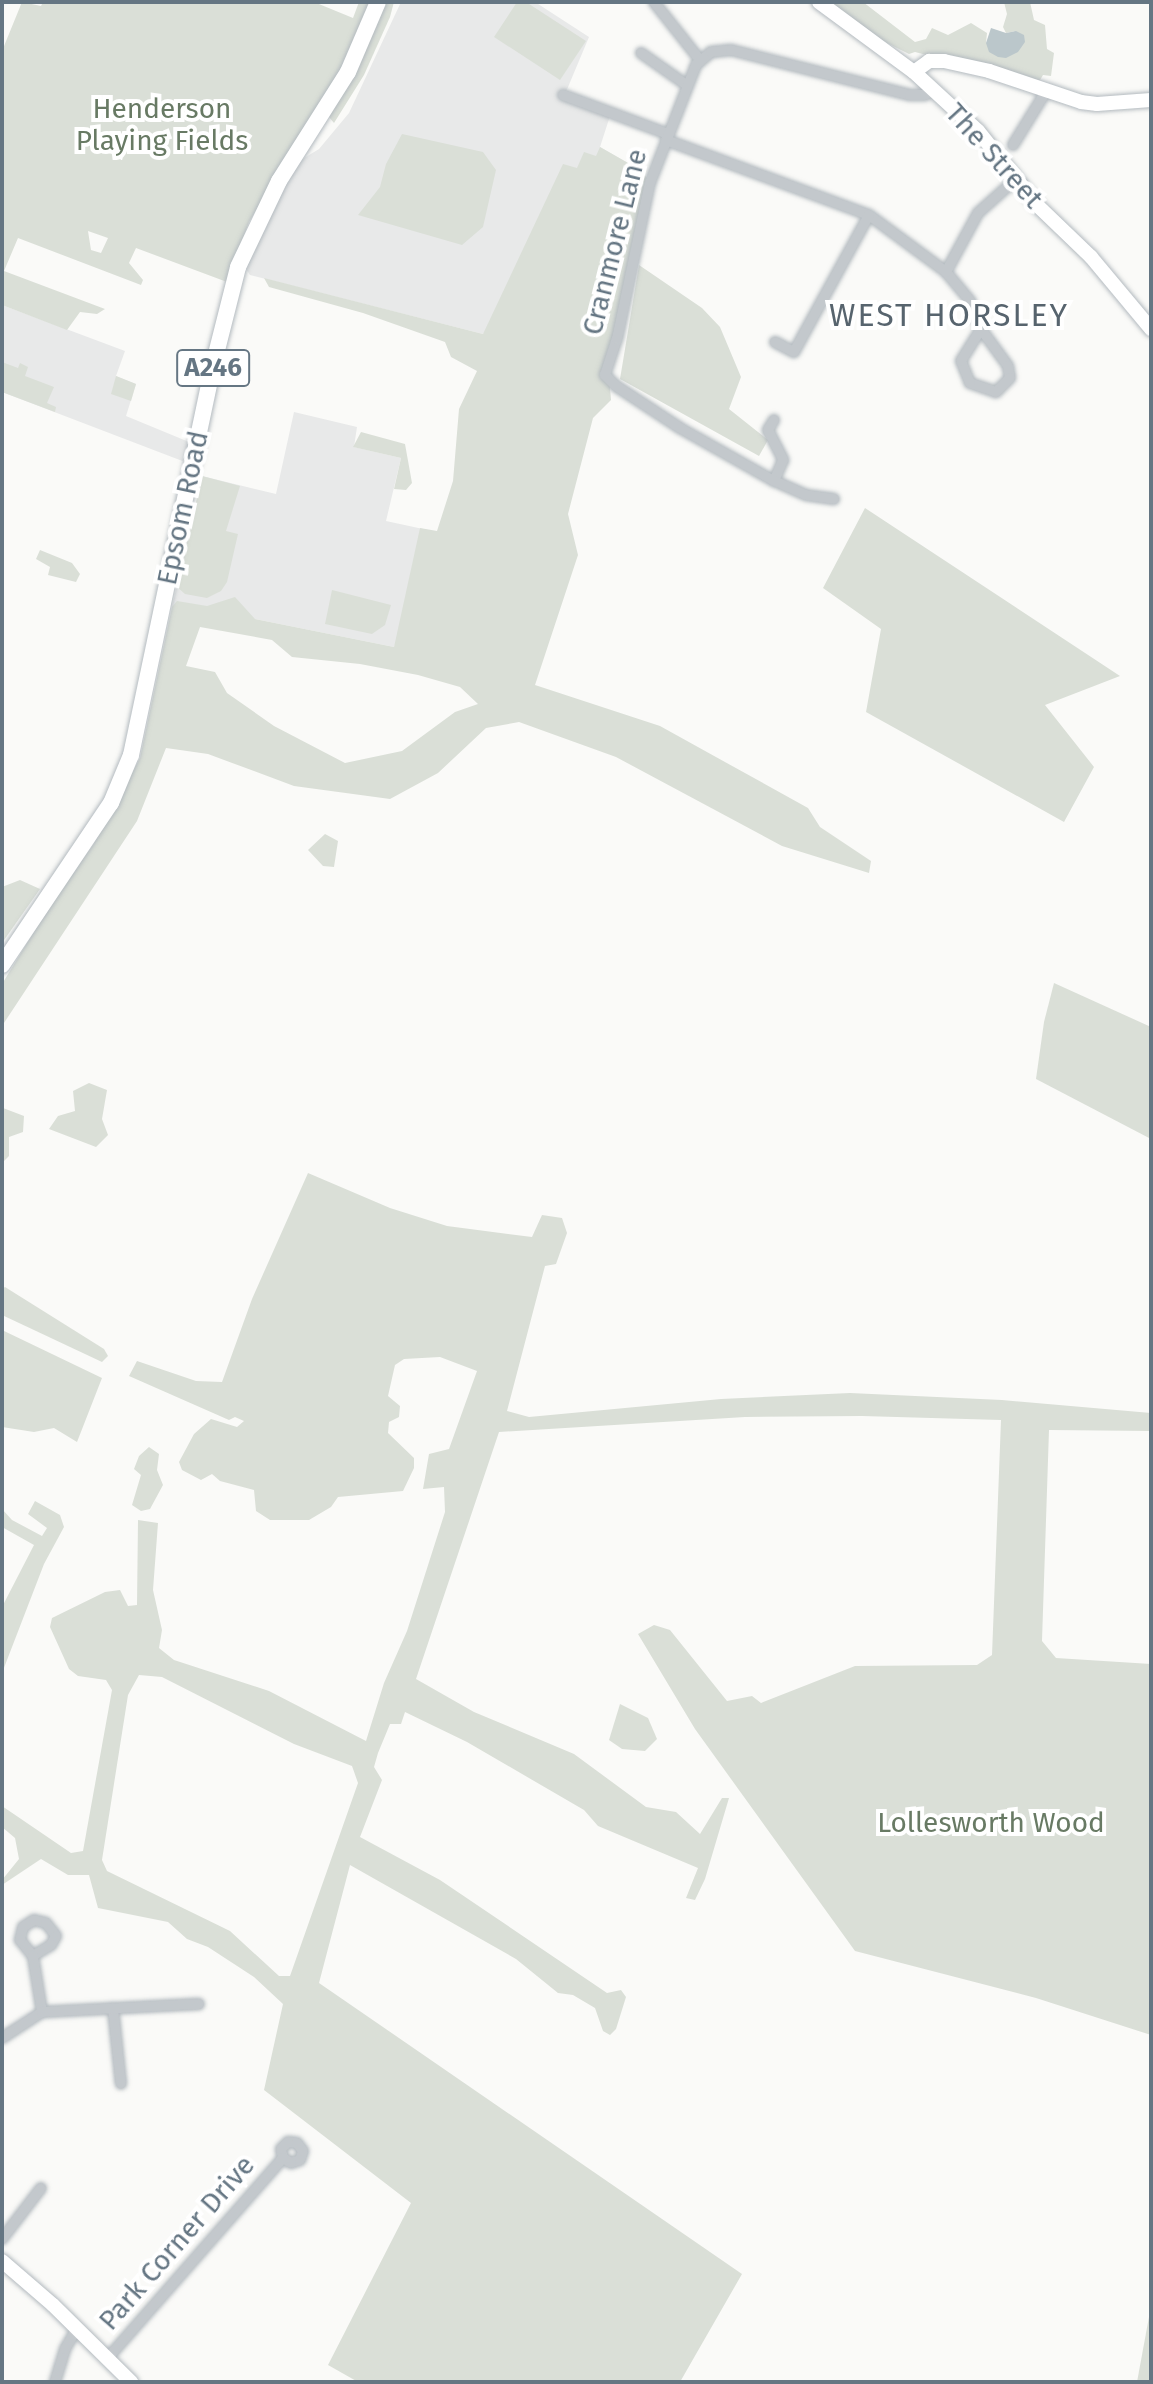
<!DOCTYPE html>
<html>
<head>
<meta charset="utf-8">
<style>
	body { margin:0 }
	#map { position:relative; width:1153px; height:2384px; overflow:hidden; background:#fafaf8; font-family:"Fira Sans",sans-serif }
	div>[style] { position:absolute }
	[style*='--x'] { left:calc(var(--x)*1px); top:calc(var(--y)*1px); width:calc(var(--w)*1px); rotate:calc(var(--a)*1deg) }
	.built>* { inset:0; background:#e8e9e9 }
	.green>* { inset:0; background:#dadfd7 }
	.water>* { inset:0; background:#bbc7cb }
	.roads { filter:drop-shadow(0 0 2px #b3babf) drop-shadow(0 0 2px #b3babf) }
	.street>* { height:10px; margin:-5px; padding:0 5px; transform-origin:5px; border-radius:5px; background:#c3c8cc }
	.secondary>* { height:14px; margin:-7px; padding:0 7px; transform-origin:7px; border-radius:7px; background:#fff }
	.primary>* { height:16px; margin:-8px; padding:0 8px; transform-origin:8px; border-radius:8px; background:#fff }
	span { translate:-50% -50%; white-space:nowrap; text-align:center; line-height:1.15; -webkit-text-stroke:8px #fff; paint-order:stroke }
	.shield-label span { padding:2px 6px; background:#fff; border:2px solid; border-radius:6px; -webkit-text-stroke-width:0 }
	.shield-label { font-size:26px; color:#657683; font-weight:700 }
	.park-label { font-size:28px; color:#687a64 }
	.street-label { font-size:28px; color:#657683 }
	.quarter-label { font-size:32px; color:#57646e; letter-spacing:2px }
	.frame { position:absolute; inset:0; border:4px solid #657683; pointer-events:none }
</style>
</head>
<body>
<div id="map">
	<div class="built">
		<div style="clip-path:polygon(401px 2px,535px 2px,589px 37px,563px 99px,610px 116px,600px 147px,642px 171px,483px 334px,250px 275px,244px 266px,270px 207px,301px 160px,319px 149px,349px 113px)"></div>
		<div style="clip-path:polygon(2px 305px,125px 351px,116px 376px,136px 384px,126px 416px,189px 442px,185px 462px,2px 392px)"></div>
		<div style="clip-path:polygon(294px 412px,357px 427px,354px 447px,401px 458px,386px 521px,437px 532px,394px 647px,255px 619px,172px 607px,202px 476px,276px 494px)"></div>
	</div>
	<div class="green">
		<div style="clip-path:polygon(evenodd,22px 2px,41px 6px,43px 2px,314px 2px,353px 18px,359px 2px,372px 2px,355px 49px,249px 222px,227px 282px,136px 248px,129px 263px,143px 280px,141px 285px,18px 238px,4px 271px,105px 309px,97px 314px,80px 312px,67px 330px,2px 305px,2px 51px,22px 2px,88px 231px,108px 238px,101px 253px,91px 250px,88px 231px)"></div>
		<div style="clip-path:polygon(383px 2px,394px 2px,390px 17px,364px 75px,334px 123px,329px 117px)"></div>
		<div style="clip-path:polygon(517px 2px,526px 2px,586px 41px,560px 80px,494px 37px)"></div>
		<div style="clip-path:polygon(827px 2px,863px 2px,915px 42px,926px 39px,932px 28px,948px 35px,971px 23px,987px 33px,986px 43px,1016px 31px,1006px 33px,1003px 27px,1007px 14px,1004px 2px,1030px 2px,1034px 20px,1045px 25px,1047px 49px,1054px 53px,1051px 76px,1043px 75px,1040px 80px,1032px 82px,915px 52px,909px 54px,861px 30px)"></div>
		<div style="clip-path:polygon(402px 134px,483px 152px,496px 170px,483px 227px,462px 245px,358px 215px,380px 187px,386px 164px)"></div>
		<div style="clip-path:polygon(evenodd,600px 147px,642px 171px,650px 183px,608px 364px,611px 400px,593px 418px,568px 514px,578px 555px,535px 685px,660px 726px,808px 808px,820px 827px,871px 861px,869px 873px,782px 846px,616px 757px,519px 722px,486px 728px,438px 773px,390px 799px,294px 786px,208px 754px,166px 748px,137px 821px,2px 1026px,2px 984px,54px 899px,93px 845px,140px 758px,172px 607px,177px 601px,207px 606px,235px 597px,255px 619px,394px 647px,420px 528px,437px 531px,453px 481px,459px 409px,477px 371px,451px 357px,445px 342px,363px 313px,269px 287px,264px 278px,483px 334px,563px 164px,577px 168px,584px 152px,596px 156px,600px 147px,200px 627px,272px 640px,292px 657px,360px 664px,418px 675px,460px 687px,478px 704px,455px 712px,402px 751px,345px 763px,274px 726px,227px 693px,215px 672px,186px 666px,200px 627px)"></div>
		<div style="clip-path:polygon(639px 265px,702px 308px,720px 327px,741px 377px,729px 409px,768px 440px,759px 456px,620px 379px)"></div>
		<div style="clip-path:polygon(2px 362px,18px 368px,20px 363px,28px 367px,25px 376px,54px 387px,47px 403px,56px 407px,55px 412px,2px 392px)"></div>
		<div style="clip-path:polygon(116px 376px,136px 384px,131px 401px,111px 394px)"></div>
		<div style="clip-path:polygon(361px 432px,405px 444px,412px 483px,406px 490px,394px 489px,401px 458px,353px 447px)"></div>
		<div style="clip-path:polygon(202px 476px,240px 486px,226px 531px,238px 534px,227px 582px,221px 591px,207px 598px,185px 594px,177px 587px)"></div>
		<div style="clip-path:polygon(865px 508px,1120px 676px,1045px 705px,1094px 767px,1064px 822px,866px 712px,881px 629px,823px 588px)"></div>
		<div style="clip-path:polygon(40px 550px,72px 563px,80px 574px,76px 582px,48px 575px,50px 567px,36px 559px)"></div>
		<div style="clip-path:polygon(332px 590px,391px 605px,385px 625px,372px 634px,325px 624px)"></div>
		<div style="clip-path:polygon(325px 834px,338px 841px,334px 867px,323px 866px,308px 850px)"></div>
		<div style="clip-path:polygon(20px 880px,40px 889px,2px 943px,2px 887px)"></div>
		<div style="clip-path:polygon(1054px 983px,1151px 1027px,1151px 1139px,1036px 1079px,1044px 1022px)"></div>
		<div style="clip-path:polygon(89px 1083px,107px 1090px,102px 1119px,108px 1135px,96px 1147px,49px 1129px,58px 1116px,75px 1111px,73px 1091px)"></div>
		<div style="clip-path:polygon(3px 1108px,24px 1116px,23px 1132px,9px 1137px,9px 1156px,2px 1163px)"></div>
		<div style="clip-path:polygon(evenodd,308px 1173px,390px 1208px,447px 1226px,532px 1237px,542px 1215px,562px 1218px,567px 1233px,556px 1264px,545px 1266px,507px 1411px,529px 1417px,721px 1399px,850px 1393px,1002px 1400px,1151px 1413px,1151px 1431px,1049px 1430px,1042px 1641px,1056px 1658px,1151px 1664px,1151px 2035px,1036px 1998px,855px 1951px,695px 1729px,638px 1634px,654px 1625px,670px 1630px,727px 1701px,752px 1696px,761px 1703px,855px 1666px,977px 1665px,992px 1655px,1001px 1420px,862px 1416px,745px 1417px,499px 1432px,416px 1679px,474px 1712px,574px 1754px,646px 1807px,676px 1812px,700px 1834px,722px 1798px,729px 1798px,705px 1879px,695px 1900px,686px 1898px,698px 1868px,598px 1826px,584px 1810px,467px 1742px,405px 1712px,401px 1724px,390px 1724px,378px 1753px,374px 1767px,382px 1780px,360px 1837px,440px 1880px,607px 1993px,621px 1990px,626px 1997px,616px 2029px,610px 2035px,603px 2031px,595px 2008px,573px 1995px,558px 1993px,516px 1959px,350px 1865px,319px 1983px,742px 2274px,680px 2382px,358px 2382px,328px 2365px,411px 2203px,264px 2090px,283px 2004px,254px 1977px,208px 1947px,187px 1939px,168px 1922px,98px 1908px,89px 1875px,68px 1875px,41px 1859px,2px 1885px,2px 1880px,19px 1859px,15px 1838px,2px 1827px,2px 1806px,71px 1853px,83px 1851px,112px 1690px,106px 1680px,78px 1676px,69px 1669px,50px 1627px,52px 1618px,105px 1592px,120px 1590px,128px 1606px,137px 1605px,138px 1520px,158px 1523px,153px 1590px,162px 1630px,159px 1648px,174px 1660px,269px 1691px,366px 1741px,384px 1683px,407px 1631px,445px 1512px,444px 1487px,423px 1489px,429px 1454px,449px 1449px,477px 1371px,440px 1357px,404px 1359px,395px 1365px,388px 1396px,400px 1406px,399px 1417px,389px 1422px,388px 1433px,414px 1458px,414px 1468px,403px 1491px,338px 1497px,331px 1507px,309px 1520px,270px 1520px,256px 1511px,254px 1490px,220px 1481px,212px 1474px,201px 1480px,182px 1470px,179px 1462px,194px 1434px,211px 1419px,237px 1427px,244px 1421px,235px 1417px,229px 1420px,129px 1376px,137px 1361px,196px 1381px,222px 1382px,252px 1299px,308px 1173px,139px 1675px,162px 1677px,294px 1744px,352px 1766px,358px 1783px,290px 1976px,279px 1976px,230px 1931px,107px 1871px,102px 1860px,128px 1695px,139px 1675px)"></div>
		<div style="clip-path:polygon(5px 1287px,104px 1349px,108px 1356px,102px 1362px,2px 1315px,2px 1289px)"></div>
		<div style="clip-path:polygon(2px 1330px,102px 1378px,77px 1442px,54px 1428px,34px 1432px,2px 1427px)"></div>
		<div style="clip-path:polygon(149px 1447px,159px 1454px,157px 1470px,163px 1485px,150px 1509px,141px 1511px,132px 1505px,141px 1475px,134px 1469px,139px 1456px)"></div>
		<div style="clip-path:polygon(35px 1501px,60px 1515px,64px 1527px,44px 1564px,2px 1673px,2px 1607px,34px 1545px,2px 1527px,2px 1509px,12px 1520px,42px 1536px,47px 1528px,28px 1514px)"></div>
		<div style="clip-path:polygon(620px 1704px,648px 1718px,657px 1739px,645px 1751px,622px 1749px,609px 1740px)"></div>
		<div style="clip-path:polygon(1151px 2306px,1151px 2382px,1137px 2382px)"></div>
	</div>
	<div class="water">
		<div style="clip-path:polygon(991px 28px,1006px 33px,1016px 31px,1024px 35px,1025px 42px,1018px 52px,1006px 58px,998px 57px,989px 52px,986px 43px)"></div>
	</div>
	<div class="roads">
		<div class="street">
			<div style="--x:654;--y:2;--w:74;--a:51.6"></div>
			<div style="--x:641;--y:53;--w:57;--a:35.1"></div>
			<div style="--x:563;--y:95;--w:112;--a:20.4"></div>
			<div style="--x:666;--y:140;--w:216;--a:20.3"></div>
			<div style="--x:869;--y:215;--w:96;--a:36.5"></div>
			<div style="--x:946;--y:272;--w:38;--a:50"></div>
			<div style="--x:970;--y:301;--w:30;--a:69"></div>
			<div style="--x:981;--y:329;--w:46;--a:53.9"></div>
			<div style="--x:1008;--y:366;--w:12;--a:81"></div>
			<div style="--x:1010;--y:378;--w:20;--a:135"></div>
			<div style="--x:996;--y:392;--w:28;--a:-161"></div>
			<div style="--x:970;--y:383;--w:24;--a:-112"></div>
			<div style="--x:961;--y:361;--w:38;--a:-58"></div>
			<div style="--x:1013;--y:145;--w:65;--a:-58.3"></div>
			<div style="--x:946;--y:272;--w:67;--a:-61.5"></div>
			<div style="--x:978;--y:213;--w:51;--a:-41.8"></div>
			<div style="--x:775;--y:342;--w:21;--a:28"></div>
			<div style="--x:794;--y:352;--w:156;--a:-61.3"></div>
			<div style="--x:774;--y:420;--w:12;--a:121"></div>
			<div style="--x:768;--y:430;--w:34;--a:63"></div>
			<div style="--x:783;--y:460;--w:23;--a:113"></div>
			<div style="--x:834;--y:499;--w:28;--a:-172"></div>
			<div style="--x:806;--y:495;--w:35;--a:-156"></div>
			<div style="--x:774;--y:481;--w:108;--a:-150.6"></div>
			<div style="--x:680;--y:428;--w:77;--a:-146.7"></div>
			<div style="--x:616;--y:386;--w:16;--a:-135"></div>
			<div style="--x:605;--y:375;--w:38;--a:-72"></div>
			<div style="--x:617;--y:339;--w:159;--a:-78.1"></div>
			<div style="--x:650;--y:183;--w:127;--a:-68.7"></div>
			<div style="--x:696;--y:65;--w:20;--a:-41"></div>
			<div style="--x:711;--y:52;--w:20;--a:-6"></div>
			<div style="--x:731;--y:50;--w:185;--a:14.1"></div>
			<div style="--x:910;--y:95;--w:15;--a:0"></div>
			<div style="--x:925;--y:95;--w:10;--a:-29"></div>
			<div style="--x:33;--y:1956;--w:21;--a:-129"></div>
			<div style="--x:20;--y:1940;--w:13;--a:-77"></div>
			<div style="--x:23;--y:1927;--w:13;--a:-32"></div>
			<div style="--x:34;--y:1920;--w:12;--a:14"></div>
			<div style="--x:46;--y:1923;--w:16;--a:52"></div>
			<div style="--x:56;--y:1936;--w:10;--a:119"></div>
			<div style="--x:51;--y:1945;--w:21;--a:149"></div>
			<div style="--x:33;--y:1956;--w:57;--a:80.9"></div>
			<div style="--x:113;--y:2008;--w:76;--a:84"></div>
			<div style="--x:2;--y:2038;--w:48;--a:-33"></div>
			<div style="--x:42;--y:2012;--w:157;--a:-2.9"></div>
			<div style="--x:288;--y:2142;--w:9;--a:6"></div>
			<div style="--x:297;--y:2143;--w:10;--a:53"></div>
			<div style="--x:303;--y:2151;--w:9;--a:108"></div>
			<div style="--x:300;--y:2160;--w:9;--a:162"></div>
			<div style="--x:291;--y:2163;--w:9;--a:-148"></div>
			<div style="--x:283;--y:2158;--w:9;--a:-103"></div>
			<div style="--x:281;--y:2149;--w:10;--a:-45"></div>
			<div style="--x:2;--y:2239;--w:64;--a:-52.6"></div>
			<div style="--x:107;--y:2359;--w:267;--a:-48.8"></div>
			<div style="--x:55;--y:2382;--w:34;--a:-73"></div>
			<div style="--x:65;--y:2349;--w:24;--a:-60"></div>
		</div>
		<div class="secondary">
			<div style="--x:819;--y:2;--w:118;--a:36.4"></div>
			<div style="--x:914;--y:72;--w:87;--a:42.7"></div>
			<div style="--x:978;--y:131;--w:96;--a:51.3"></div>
			<div style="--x:1038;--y:206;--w:74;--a:43.9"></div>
			<div style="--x:1091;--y:257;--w:94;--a:50.2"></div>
			<div style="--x:914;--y:72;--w:19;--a:-36"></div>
			<div style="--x:929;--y:61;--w:15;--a:0"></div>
			<div style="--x:944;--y:61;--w:46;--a:12.5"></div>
			<div style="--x:989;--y:71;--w:97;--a:18.6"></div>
			<div style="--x:1081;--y:102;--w:16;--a:7"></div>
			<div style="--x:1097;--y:104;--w:54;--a:-4.2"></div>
			<div style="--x:2;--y:2261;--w:67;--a:40.8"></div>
			<div style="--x:53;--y:2305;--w:110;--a:44.6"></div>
		</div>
		<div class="primary">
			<div style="--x:2;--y:965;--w:195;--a:-56.1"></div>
			<div style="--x:111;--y:803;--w:52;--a:-67.4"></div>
			<div style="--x:131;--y:755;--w:398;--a:-78.1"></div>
			<div style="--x:213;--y:366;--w:102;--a:-75.8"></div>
			<div style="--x:238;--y:267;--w:95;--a:-64.5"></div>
			<div style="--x:279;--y:181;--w:129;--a:-57.7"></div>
			<div style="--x:348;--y:72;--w:76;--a:-66.8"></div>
		</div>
	</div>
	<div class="shield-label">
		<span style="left:213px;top:368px">A246</span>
	</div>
	<div class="park-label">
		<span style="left:162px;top:125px">Henderson<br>Playing Fields</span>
		<span style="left:991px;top:1823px">Lollesworth Wood</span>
	</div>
	<div class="street-label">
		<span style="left:994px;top:156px;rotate:48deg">The Street</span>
		<span style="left:615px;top:242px;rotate:-76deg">Cranmore Lane</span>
		<span style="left:183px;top:508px;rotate:-78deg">Epsom Road</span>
		<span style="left:177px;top:2243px;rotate:-49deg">Park Corner Drive</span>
	</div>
	<div class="quarter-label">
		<span style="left:949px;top:315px">WEST HORSLEY</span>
	</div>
	<div class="frame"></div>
</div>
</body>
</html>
